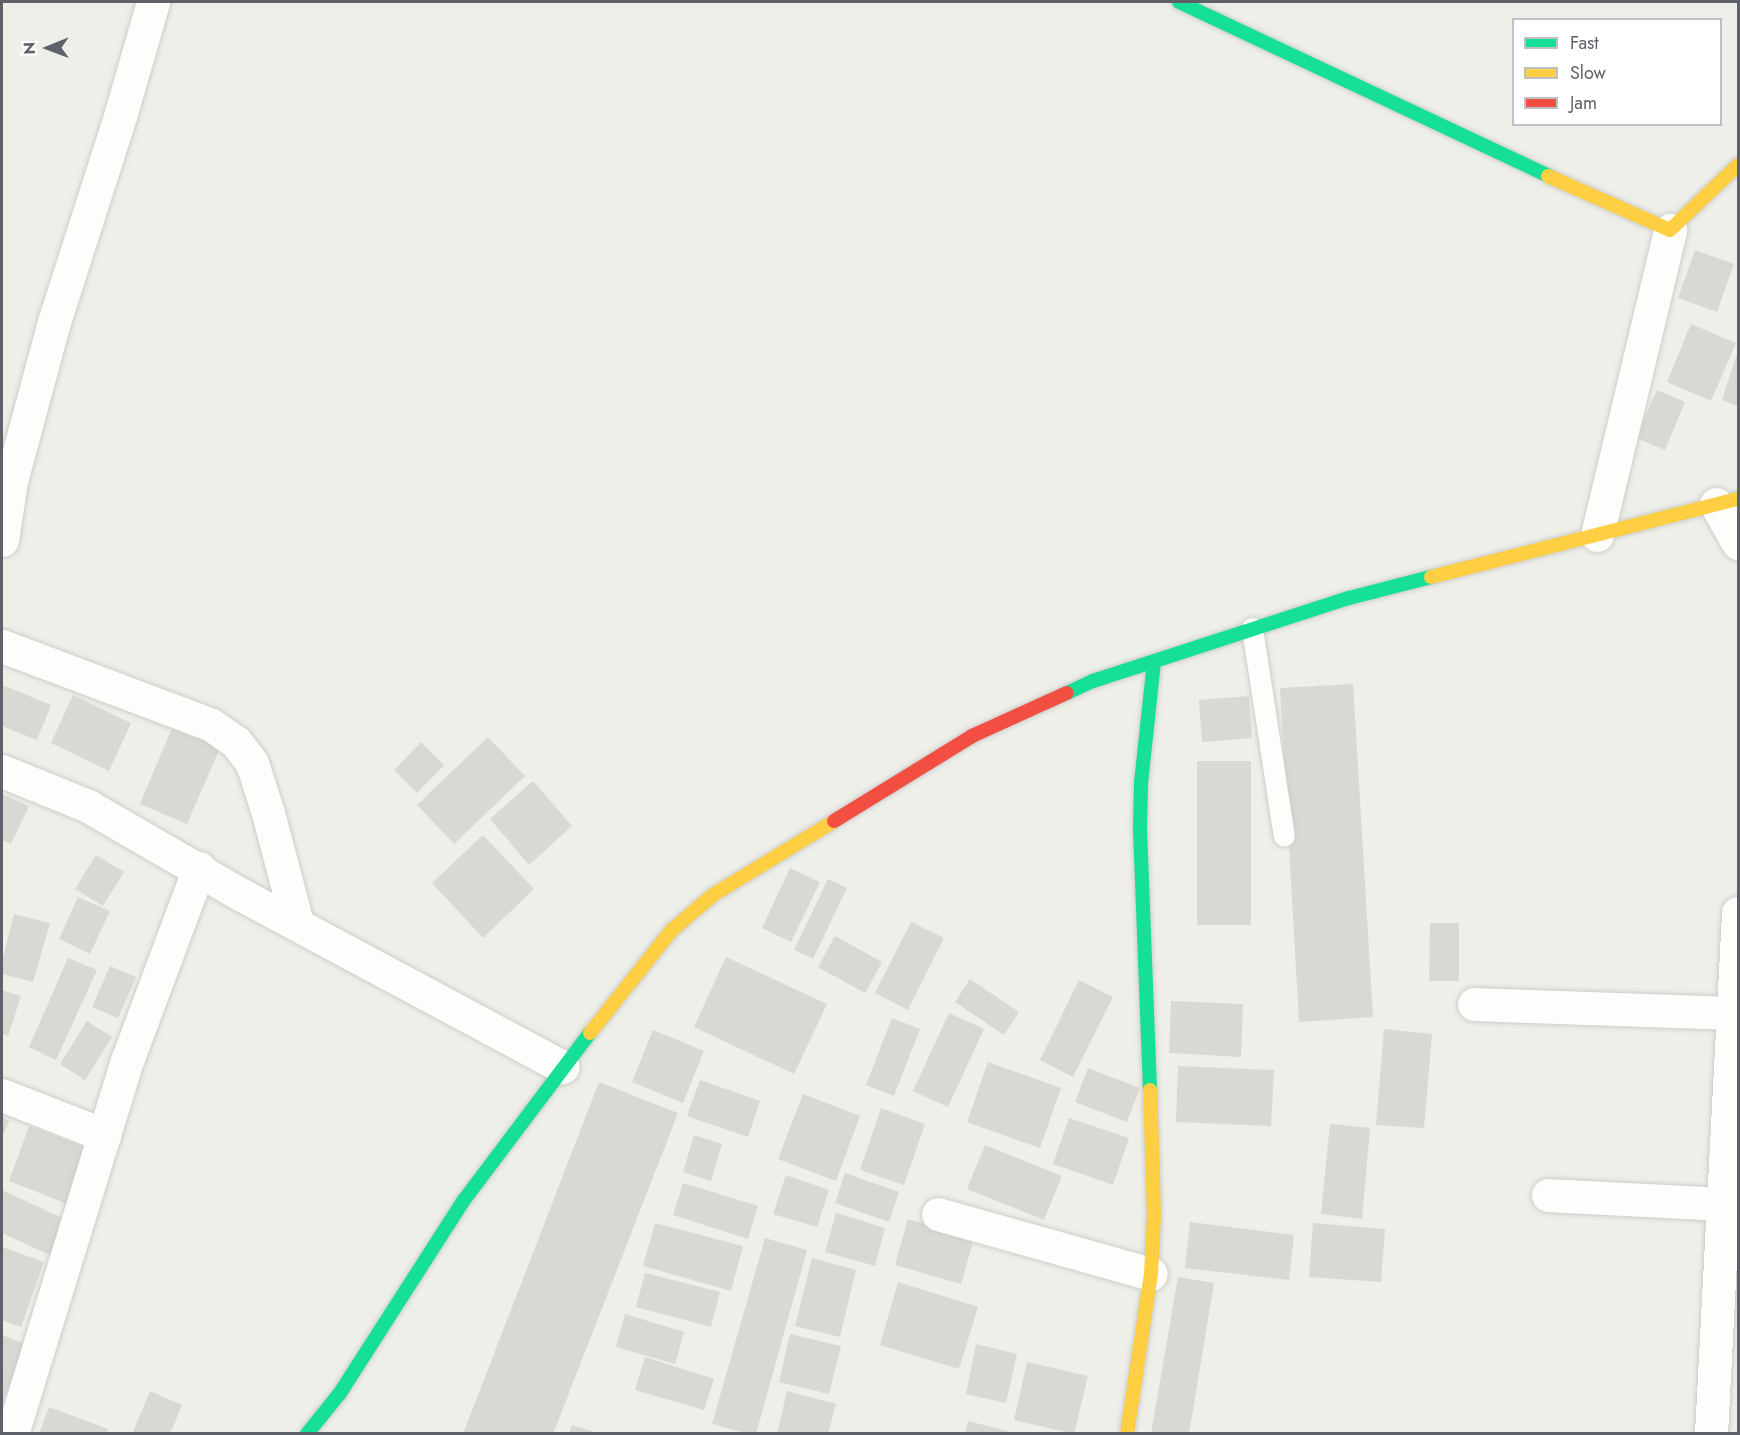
<!DOCTYPE html>
<html>
<head>
<meta charset="utf-8">
<style>
	body { margin:0 }
	#map { position:relative; width:1740px; height:1435px; overflow:hidden; background:#efefe9; font-family:Jost,sans-serif }
	div>[style] { position:absolute }
	[style*='--x'] { left:calc(var(--x)*1px); top:calc(var(--y)*1px); width:calc(var(--w)*1px); rotate:calc(var(--a)*1deg) }
	.building>* { inset:0; background:#d8d8d4 }
	.roads { filter:drop-shadow(0 0 2px #cccdcb) drop-shadow(0 0 2px #cccdcb) }
	.lane>* { height:21px; margin:-10.5px; padding:0 10.5px; transform-origin:10.5px; border-radius:10.5px; background:#fdfdfc }
	.street>* { height:33px; margin:-16.5px; padding:0 16.5px; transform-origin:16.5px; border-radius:16.5px; background:#fdfdfc }
	.fast>* { height:14px; margin:-7px; padding:0 7px; transform-origin:7px; border-radius:7px; background:#16e098 }
	.slow>* { height:14px; margin:-7px; padding:0 7px; transform-origin:7px; border-radius:7px; background:#ffcf43 }
	.jam>* { height:14px; margin:-7px; padding:0 7px; transform-origin:7px; border-radius:7px; background:#f24e42 }
	span { translate:-50% -50%; white-space:nowrap; text-align:center; line-height:1.15; -webkit-text-stroke:5px #fff; paint-order:stroke }
	.frame { position:absolute; inset:0; border:3px solid #5e6168; pointer-events:none }
	.legend { position:absolute; left:1512px; top:18px; width:210px; height:108px; box-sizing:border-box; background:#fff; border:2px solid #bfc0c3; margin:0; padding:8px 10px; list-style:none; font-size:18px; color:#5e6168 }
	.legend li { display:flex; align-items:center; gap:12px; height:30px }
	.legend b { width:30px; border:2px solid #bfc0c3 }
	.north { position:absolute; left:18px; top:18px; width:60px; height:60px; -webkit-text-stroke:4px #fff; paint-order:stroke; rotate:269deg; font-size:16px; font-weight:700; line-height:24px; text-align:center; color:#5e6168 }
	.north::after { content:''; display:block; margin:auto; width:21px; height:27px; background:#5e6168; clip-path:polygon(50% 0,100% 100%,50% 72%,0 100%) }
</style>
</head>
<body>
<div id="map">
	<div class="building">
		<div style="clip-path:polygon(1695px 250px,1734px 264px,1717px 312px,1678px 298px)"></div>
		<div style="clip-path:polygon(1691px 324px,1736px 343px,1711px 401px,1667px 382px)"></div>
		<div style="clip-path:polygon(1738px 351px,1738px 406px,1722px 400px)"></div>
		<div style="clip-path:polygon(1657px 390px,1685px 402px,1665px 450px,1636px 438px)"></div>
		<div style="clip-path:polygon(1353px 684px,1373px 1017px,1299px 1022px,1280px 688px)"></div>
		<div style="clip-path:polygon(2px 685px,51px 705px,37px 740px,2px 726px)"></div>
		<div style="clip-path:polygon(73px 695px,131px 723px,109px 771px,51px 743px)"></div>
		<div style="clip-path:polygon(1249px 696px,1252px 738px,1202px 742px,1199px 700px)"></div>
		<div style="clip-path:polygon(172px 728px,220px 748px,187px 824px,140px 804px)"></div>
		<div style="clip-path:polygon(488px 737px,525px 776px,454px 844px,417px 805px)"></div>
		<div style="clip-path:polygon(421px 742px,444px 765px,417px 793px,394px 770px)"></div>
		<div style="clip-path:polygon(1197px 761px,1251px 761px,1251px 925px,1197px 925px)"></div>
		<div style="clip-path:polygon(533px 781px,572px 826px,529px 865px,490px 819px)"></div>
		<div style="clip-path:polygon(2px 794px,29px 806px,11px 844px,2px 840px)"></div>
		<div style="clip-path:polygon(483px 835px,534px 889px,483px 938px,432px 883px)"></div>
		<div style="clip-path:polygon(96px 855px,124px 872px,103px 906px,75px 889px)"></div>
		<div style="clip-path:polygon(790px 868px,820px 882px,791px 942px,762px 928px)"></div>
		<div style="clip-path:polygon(828px 879px,847px 888px,813px 959px,794px 950px)"></div>
		<div style="clip-path:polygon(78px 897px,110px 911px,90px 954px,59px 939px)"></div>
		<div style="clip-path:polygon(14px 914px,50px 923px,33px 982px,2px 974px,2px 961px)"></div>
		<div style="clip-path:polygon(911px 922px,944px 938px,908px 1010px,875px 993px)"></div>
		<div style="clip-path:polygon(1430px 923px,1459px 923px,1459px 981px,1429px 981px)"></div>
		<div style="clip-path:polygon(835px 936px,882px 962px,865px 993px,818px 967px)"></div>
		<div style="clip-path:polygon(726px 957px,827px 1004px,794px 1074px,694px 1027px)"></div>
		<div style="clip-path:polygon(68px 958px,97px 970px,56px 1060px,29px 1047px)"></div>
		<div style="clip-path:polygon(110px 966px,136px 977px,118px 1018px,92px 1007px)"></div>
		<div style="clip-path:polygon(970px 979px,1019px 1012px,1004px 1035px,955px 1002px)"></div>
		<div style="clip-path:polygon(1079px 980px,1113px 997px,1073px 1077px,1040px 1060px)"></div>
		<div style="clip-path:polygon(2px 990px,21px 996px,8px 1036px,2px 1034px)"></div>
		<div style="clip-path:polygon(1171px 1001px,1243px 1004px,1241px 1057px,1169px 1053px)"></div>
		<div style="clip-path:polygon(949px 1013px,984px 1029px,948px 1107px,913px 1091px)"></div>
		<div style="clip-path:polygon(892px 1018px,920px 1029px,894px 1096px,866px 1085px)"></div>
		<div style="clip-path:polygon(87px 1021px,112px 1037px,85px 1080px,60px 1064px)"></div>
		<div style="clip-path:polygon(1384px 1029px,1432px 1034px,1424px 1128px,1376px 1125px)"></div>
		<div style="clip-path:polygon(653px 1030px,704px 1051px,683px 1103px,632px 1082px)"></div>
		<div style="clip-path:polygon(988px 1062px,1061px 1088px,1040px 1148px,967px 1122px)"></div>
		<div style="clip-path:polygon(1178px 1066px,1274px 1070px,1271px 1126px,1176px 1122px)"></div>
		<div style="clip-path:polygon(1088px 1068px,1140px 1088px,1127px 1122px,1075px 1102px)"></div>
		<div style="clip-path:polygon(700px 1080px,760px 1101px,748px 1137px,687px 1116px)"></div>
		<div style="clip-path:polygon(599px 1082px,678px 1113px,553px 1434px,463px 1434px)"></div>
		<div style="clip-path:polygon(803px 1094px,860px 1116px,836px 1181px,778px 1159px)"></div>
		<div style="clip-path:polygon(881px 1108px,925px 1124px,904px 1185px,860px 1170px)"></div>
		<div style="clip-path:polygon(2px 1117px,9px 1121px,2px 1138px)"></div>
		<div style="clip-path:polygon(1069px 1118px,1129px 1138px,1113px 1185px,1053px 1164px)"></div>
		<div style="clip-path:polygon(1330px 1124px,1370px 1128px,1362px 1219px,1321px 1214px)"></div>
		<div style="clip-path:polygon(29px 1126px,95px 1151px,75px 1207px,9px 1181px)"></div>
		<div style="clip-path:polygon(694px 1135px,722px 1144px,711px 1181px,683px 1172px)"></div>
		<div style="clip-path:polygon(985px 1145px,1062px 1176px,1044px 1220px,967px 1189px)"></div>
		<div style="clip-path:polygon(845px 1173px,899px 1192px,889px 1222px,835px 1203px)"></div>
		<div style="clip-path:polygon(786px 1175px,829px 1190px,817px 1227px,773px 1214px)"></div>
		<div style="clip-path:polygon(683px 1183px,758px 1206px,748px 1239px,673px 1215px)"></div>
		<div style="clip-path:polygon(2px 1190px,68px 1221px,52px 1256px,2px 1233px)"></div>
		<div style="clip-path:polygon(836px 1213px,885px 1228px,875px 1266px,825px 1252px)"></div>
		<div style="clip-path:polygon(908px 1219px,974px 1238px,961px 1284px,895px 1265px)"></div>
		<div style="clip-path:polygon(1190px 1222px,1294px 1235px,1289px 1280px,1185px 1268px)"></div>
		<div style="clip-path:polygon(655px 1223px,743px 1246px,731px 1291px,643px 1266px)"></div>
		<div style="clip-path:polygon(1313px 1223px,1385px 1229px,1381px 1282px,1309px 1277px)"></div>
		<div style="clip-path:polygon(765px 1238px,807px 1250px,756px 1434px,749px 1434px,712px 1424px)"></div>
		<div style="clip-path:polygon(2px 1247px,44px 1262px,21px 1327px,2px 1320px)"></div>
		<div style="clip-path:polygon(812px 1258px,856px 1270px,840px 1337px,795px 1326px)"></div>
		<div style="clip-path:polygon(645px 1273px,720px 1292px,711px 1327px,636px 1307px)"></div>
		<div style="clip-path:polygon(1178px 1277px,1214px 1283px,1189px 1434px,1151px 1434px)"></div>
		<div style="clip-path:polygon(898px 1282px,978px 1307px,959px 1369px,880px 1345px)"></div>
		<div style="clip-path:polygon(625px 1314px,684px 1332px,675px 1364px,616px 1347px)"></div>
		<div style="clip-path:polygon(790px 1334px,841px 1346px,829px 1394px,779px 1382px)"></div>
		<div style="clip-path:polygon(2px 1335px,25px 1344px,2px 1404px)"></div>
		<div style="clip-path:polygon(976px 1344px,1017px 1354px,1006px 1403px,966px 1394px)"></div>
		<div style="clip-path:polygon(645px 1357px,714px 1379px,704px 1410px,635px 1390px)"></div>
		<div style="clip-path:polygon(1027px 1362px,1088px 1376px,1074px 1434px,1014px 1420px)"></div>
		<div style="clip-path:polygon(150px 1391px,182px 1405px,170px 1434px,132px 1434px)"></div>
		<div style="clip-path:polygon(787px 1391px,836px 1404px,828px 1434px,777px 1434px)"></div>
		<div style="clip-path:polygon(49px 1407px,108px 1429px,106px 1434px,39px 1434px)"></div>
		<div style="clip-path:polygon(968px 1421px,1015px 1433px,1015px 1434px,965px 1434px)"></div>
		<div style="clip-path:polygon(572px 1425px,598px 1433px,598px 1434px,569px 1434px)"></div>
	</div>
	<div class="roads">
		<div class="lane">
			<div style="--x:1252;--y:628;--w:210;--a:81.3"></div>
		</div>
		<div class="street">
			<div style="--x:1716;--y:504;--w:45;--a:60.6"></div>
			<div style="--x:1597;--y:535;--w:314;--a:-76.5"></div>
			<div style="--x:2;--y:540;--w:60;--a:-81.3"></div>
			<div style="--x:11;--y:481;--w:165;--a:-74.9"></div>
			<div style="--x:54;--y:322;--w:219;--a:-72.2"></div>
			<div style="--x:121;--y:113;--w:116;--a:-73.9"></div>
			<div style="--x:2;--y:646;--w:222;--a:20.6"></div>
			<div style="--x:210;--y:724;--w:32;--a:35"></div>
			<div style="--x:236;--y:742;--w:26;--a:53"></div>
			<div style="--x:252;--y:763;--w:52;--a:72.3"></div>
			<div style="--x:268;--y:813;--w:114;--a:75.2"></div>
			<div style="--x:2;--y:771;--w:93;--a:22.1"></div>
			<div style="--x:88;--y:806;--w:176;--a:30.1"></div>
			<div style="--x:240;--y:894;--w:366;--a:28.2"></div>
			<div style="--x:1474;--y:1004;--w:264;--a:2"></div>
			<div style="--x:2;--y:1095;--w:110;--a:21.4"></div>
			<div style="--x:1548;--y:1195;--w:175;--a:2.9"></div>
			<div style="--x:938;--y:1214;--w:221;--a:15.7"></div>
			<div style="--x:12;--y:1434;--w:393;--a:-72.9"></div>
			<div style="--x:128;--y:1058;--w:203;--a:-69.5"></div>
			<div style="--x:1711;--y:1434;--w:522;--a:-87.03"></div>
		</div>
		<div class="fast">
			<div style="--x:1179;--y:2;--w:408;--a:25.2"></div>
			<div style="--x:1067;--y:693;--w:29;--a:-25"></div>
			<div style="--x:1093;--y:681;--w:269;--a:-18"></div>
			<div style="--x:1349;--y:598;--w:85;--a:-14.4"></div>
			<div style="--x:1150;--y:1090;--w:262;--a:-92.2"></div>
			<div style="--x:1140;--y:828;--w:45;--a:-88.7"></div>
			<div style="--x:1141;--y:783;--w:122;--a:-83.9"></div>
			<div style="--x:307;--y:1434;--w:53;--a:-51.2"></div>
			<div style="--x:340;--y:1393;--w:229;--a:-57.3"></div>
			<div style="--x:464;--y:1200;--w:209;--a:-53"></div>
		</div>
		<div class="slow">
			<div style="--x:1548;--y:176;--w:133;--a:23.9"></div>
			<div style="--x:1670;--y:230;--w:94;--a:-43.7"></div>
			<div style="--x:1431;--y:577;--w:317;--a:-14.3"></div>
			<div style="--x:590;--y:1033;--w:132;--a:-51.5"></div>
			<div style="--x:672;--y:930;--w:54;--a:-40.5"></div>
			<div style="--x:713;--y:895;--w:142;--a:-31.4"></div>
			<div style="--x:1127;--y:1434;--w:162;--a:-81.5"></div>
			<div style="--x:1151;--y:1274;--w:60;--a:-87.1"></div>
			<div style="--x:1154;--y:1214;--w:124;--a:-91.8"></div>
		</div>
		<div class="jam">
			<div style="--x:834;--y:821;--w:162;--a:-31.6"></div>
			<div style="--x:972;--y:736;--w:104;--a:-24.4"></div>
		</div>
	</div>
	<div class="frame"></div>
	<ul class="legend">
	<li><b style="height:8px;background:#16e098"></b>Fast</li>
	<li><b style="height:8px;background:#ffcf43"></b>Slow</li>
	<li><b style="height:8px;background:#f24e42"></b>Jam</li>
	</ul>
	<div class="north">N</div>
</div>
</body>
</html>
